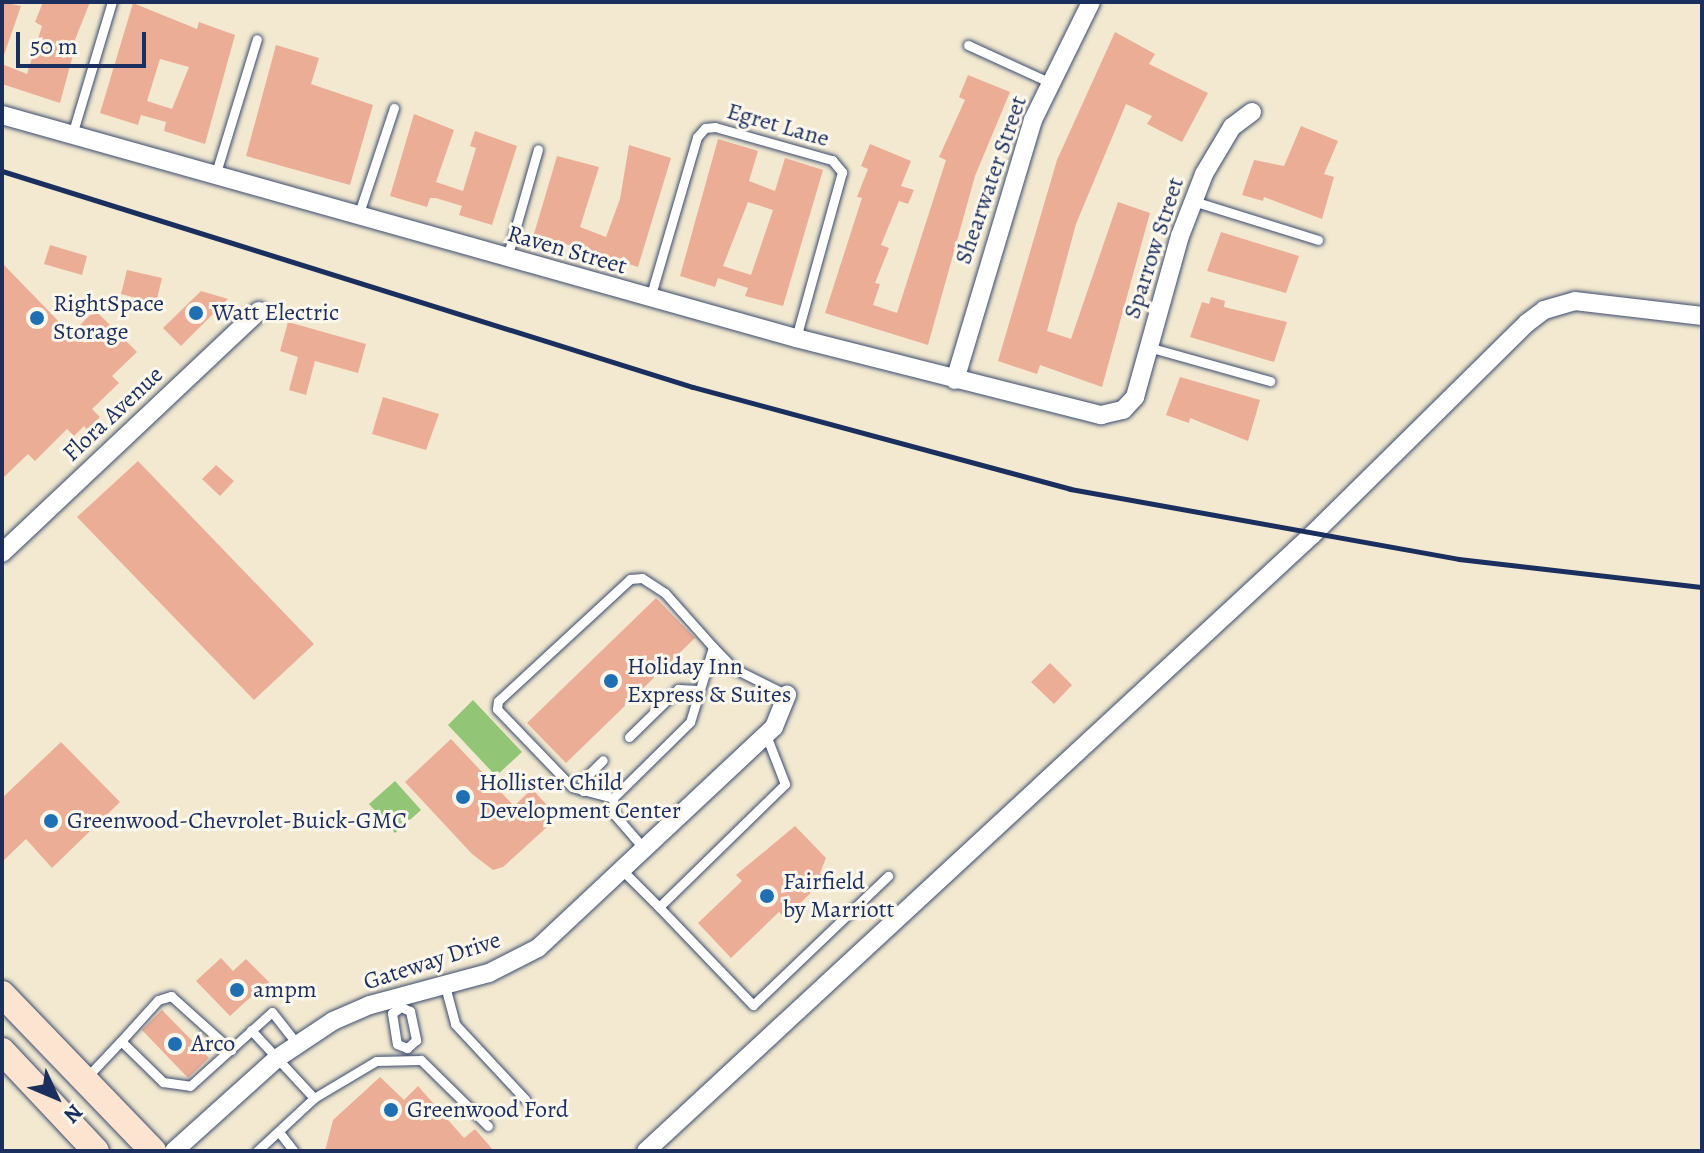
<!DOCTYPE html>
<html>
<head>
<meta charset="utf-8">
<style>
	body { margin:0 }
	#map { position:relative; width:1704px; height:1153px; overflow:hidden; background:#f2e9d0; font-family:Alegreya,serif }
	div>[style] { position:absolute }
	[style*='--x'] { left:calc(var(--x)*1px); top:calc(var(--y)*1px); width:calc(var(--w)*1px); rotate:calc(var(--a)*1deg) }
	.green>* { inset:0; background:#92c576 }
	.building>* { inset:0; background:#ecad96 }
	.roads { filter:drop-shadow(0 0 2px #3b4b6f) drop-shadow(0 0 2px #3b4b6f) }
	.service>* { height:9px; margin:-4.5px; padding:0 4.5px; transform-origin:4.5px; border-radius:4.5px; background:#fff }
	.minor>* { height:18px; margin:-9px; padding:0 9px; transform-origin:9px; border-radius:9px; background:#fff }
	.secondary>* { height:26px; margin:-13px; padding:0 13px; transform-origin:13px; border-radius:13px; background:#fde4d1 }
	.rail>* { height:5px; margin:-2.5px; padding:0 2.5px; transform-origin:2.5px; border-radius:2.5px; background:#1b2f5e }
	.dots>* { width:22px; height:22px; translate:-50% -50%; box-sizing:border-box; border:4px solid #fbf7ec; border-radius:50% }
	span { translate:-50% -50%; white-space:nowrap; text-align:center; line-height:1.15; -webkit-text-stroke:6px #fbf7ec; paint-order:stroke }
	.street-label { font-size:24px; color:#1b2f5e }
	.poi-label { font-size:24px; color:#1b2f5e }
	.left { translate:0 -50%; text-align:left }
	.frame { position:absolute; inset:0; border:4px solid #1b2f5e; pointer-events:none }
	.north { position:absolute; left:16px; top:1057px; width:80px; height:80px; -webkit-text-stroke:6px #fbf7ec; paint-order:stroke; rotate:134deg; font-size:22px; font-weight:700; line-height:32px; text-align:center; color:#1b2f5e }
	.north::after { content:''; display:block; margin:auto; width:28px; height:36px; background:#1b2f5e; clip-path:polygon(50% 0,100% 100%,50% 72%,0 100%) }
	.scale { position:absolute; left:16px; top:32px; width:130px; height:36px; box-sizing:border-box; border:4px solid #1b2f5e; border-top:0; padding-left:10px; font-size:24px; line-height:28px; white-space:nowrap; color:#1b2f5e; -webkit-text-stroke:6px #fbf7ec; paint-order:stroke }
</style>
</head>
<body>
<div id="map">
	<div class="green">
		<div style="clip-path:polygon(473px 700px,522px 752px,496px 776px,448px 725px)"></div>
		<div style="clip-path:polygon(395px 781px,421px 810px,395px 833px,369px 804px)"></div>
	</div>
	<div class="building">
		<div style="clip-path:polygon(2px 2px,21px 6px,4px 55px,2px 54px)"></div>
		<div style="clip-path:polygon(43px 2px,90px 2px,71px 50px,74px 51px,60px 103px,2px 84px,2px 64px,27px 74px,42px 26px,35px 22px)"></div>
		<div style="clip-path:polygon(evenodd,133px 3px,197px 29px,199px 22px,235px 35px,205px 144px,164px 131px,166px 122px,141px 115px,138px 125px,100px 113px,133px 3px,160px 59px,189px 67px,172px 109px,147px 101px,160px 59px)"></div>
		<div style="clip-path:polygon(1115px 32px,1155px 54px,1149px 64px,1208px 93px,1182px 142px,1147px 124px,1152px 116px,1126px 104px,1076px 224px,1047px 331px,1071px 339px,1118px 202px,1150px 213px,1102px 387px,1040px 365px,1037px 374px,998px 361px,1057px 160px)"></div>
		<div style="clip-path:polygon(276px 45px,319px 58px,311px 84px,373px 105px,350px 185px,246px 156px)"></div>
		<div style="clip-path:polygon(968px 75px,1010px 92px,975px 176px,928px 345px,825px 313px,862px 198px,857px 197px,868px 169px,861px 166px,870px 144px,911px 161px,901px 186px,914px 190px,908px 204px,899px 201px,881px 245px,889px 248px,875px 283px,880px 284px,873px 305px,897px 313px,946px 160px,939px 157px,965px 100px,959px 97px)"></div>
		<div style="clip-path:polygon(414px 114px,454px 130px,436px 182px,463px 191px,476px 148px,470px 146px,475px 131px,517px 146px,492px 225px,459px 215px,462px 206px,436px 198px,430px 198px,427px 207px,390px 196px)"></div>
		<div style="clip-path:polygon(1301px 126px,1338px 141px,1324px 174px,1334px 177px,1322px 219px,1264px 197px,1263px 201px,1242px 195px,1254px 160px,1284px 166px)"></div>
		<div style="clip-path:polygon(evenodd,718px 139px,758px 151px,749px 181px,775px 191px,785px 158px,823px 170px,783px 306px,745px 296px,748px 288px,718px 278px,715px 287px,680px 276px,718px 139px,748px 202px,773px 210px,751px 275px,723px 266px,748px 202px)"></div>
		<div style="clip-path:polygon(629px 145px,671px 158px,638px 267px,534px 234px,557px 156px,599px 167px,580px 227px,606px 237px,620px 199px)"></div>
		<div style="clip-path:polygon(1221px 232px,1299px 256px,1286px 293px,1207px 271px)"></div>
		<div style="clip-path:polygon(50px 245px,87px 256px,82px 275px,44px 264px)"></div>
		<div style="clip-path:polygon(2px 263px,71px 334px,95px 310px,137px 352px,112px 376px,119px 383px,92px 409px,100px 417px,87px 430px,84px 426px,74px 436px,67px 429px,35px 461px,28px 454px,2px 479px)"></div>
		<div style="clip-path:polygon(127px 270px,162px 278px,156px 303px,121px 294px)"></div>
		<div style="clip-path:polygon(201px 291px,228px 299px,181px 346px,163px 328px)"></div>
		<div style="clip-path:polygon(1211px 297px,1225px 301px,1224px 307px,1287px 322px,1274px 362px,1190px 337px,1202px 302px,1209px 304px)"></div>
		<div style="clip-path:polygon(288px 322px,366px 344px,358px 373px,315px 361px,306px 395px,289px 390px,298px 357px,280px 351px)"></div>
		<div style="clip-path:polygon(1180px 377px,1260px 400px,1248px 441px,1190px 418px,1189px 423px,1166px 415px)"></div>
		<div style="clip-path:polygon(383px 397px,439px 414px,426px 450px,372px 434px)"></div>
		<div style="clip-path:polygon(138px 461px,314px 644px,254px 700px,77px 517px)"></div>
		<div style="clip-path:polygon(216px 465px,234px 481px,220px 496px,202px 479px)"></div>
		<div style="clip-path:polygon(656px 598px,695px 638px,566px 763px,527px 723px)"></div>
		<div style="clip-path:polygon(1050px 663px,1072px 685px,1054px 704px,1031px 682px)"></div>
		<div style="clip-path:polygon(451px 739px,514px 806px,532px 789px,558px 817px,503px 867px,493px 870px,472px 854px,405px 782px)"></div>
		<div style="clip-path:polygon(61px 742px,120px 802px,52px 868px,26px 839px,2px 862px,2px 798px)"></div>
		<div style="clip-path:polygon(795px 826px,826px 858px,820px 873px,825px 879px,785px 918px,779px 912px,731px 958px,698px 923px,742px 881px,736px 875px)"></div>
		<div style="clip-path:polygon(221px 958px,233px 971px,246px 959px,273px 986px,258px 1000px,253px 995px,230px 1016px,196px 981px)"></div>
		<div style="clip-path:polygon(162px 1010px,209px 1058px,188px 1078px,142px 1030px)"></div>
		<div style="clip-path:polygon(380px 1077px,404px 1100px,418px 1086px,464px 1138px,475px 1129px,494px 1151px,325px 1151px,333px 1120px)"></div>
	</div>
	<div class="roads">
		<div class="service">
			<div style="--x:968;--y:45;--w:91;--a:24.6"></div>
			<div style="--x:72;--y:135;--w:139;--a:-73.3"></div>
			<div style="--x:215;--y:176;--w:143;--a:-73"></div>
			<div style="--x:1193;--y:201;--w:131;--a:17.3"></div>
			<div style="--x:358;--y:216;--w:114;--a:-71.6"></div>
			<div style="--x:507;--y:258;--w:113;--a:-74.1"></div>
			<div style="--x:650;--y:298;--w:168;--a:-73.7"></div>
			<div style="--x:697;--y:137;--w:12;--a:-48"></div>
			<div style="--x:705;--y:128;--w:10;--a:-6"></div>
			<div style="--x:715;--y:127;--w:122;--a:15.8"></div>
			<div style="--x:832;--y:160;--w:16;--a:50"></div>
			<div style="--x:842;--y:172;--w:172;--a:105.5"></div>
			<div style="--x:1148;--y:347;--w:127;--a:15.6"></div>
			<div style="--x:713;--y:647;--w:29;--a:46"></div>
			<div style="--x:733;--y:668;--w:60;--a:26.6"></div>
			<div style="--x:629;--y:737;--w:69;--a:-44.4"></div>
			<div style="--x:678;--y:689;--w:19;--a:3"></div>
			<div style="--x:583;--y:791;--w:13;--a:-81"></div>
			<div style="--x:585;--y:778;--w:25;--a:-45"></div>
			<div style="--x:613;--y:798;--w:42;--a:-165"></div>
			<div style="--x:572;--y:787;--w:108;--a:-133.9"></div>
			<div style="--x:497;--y:709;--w:8;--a:-83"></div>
			<div style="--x:498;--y:701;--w:180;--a:-42.7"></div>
			<div style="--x:630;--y:579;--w:12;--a:-5"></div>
			<div style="--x:642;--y:578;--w:27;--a:33"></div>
			<div style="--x:665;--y:593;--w:72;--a:48.4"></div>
			<div style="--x:713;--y:647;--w:78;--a:107"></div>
			<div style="--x:690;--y:722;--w:108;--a:135.4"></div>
			<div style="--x:613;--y:798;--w:16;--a:86"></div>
			<div style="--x:614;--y:814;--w:49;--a:49.1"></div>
			<div style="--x:624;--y:872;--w:49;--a:45"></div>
			<div style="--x:659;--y:907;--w:176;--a:-44.3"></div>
			<div style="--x:785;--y:784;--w:53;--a:-111.2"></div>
			<div style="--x:659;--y:907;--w:136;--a:46.2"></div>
			<div style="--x:753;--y:1005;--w:187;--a:-43.7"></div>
			<div style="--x:445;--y:986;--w:39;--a:75"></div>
			<div style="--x:455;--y:1024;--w:103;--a:47"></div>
			<div style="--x:399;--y:997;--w:10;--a:79"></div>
			<div style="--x:401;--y:1007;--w:10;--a:24"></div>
			<div style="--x:410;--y:1011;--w:30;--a:78"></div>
			<div style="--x:416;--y:1040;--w:12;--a:138"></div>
			<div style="--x:401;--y:1007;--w:11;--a:146"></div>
			<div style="--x:392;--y:1013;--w:31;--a:81"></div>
			<div style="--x:397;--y:1044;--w:11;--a:22"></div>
			<div style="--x:251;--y:1030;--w:93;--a:47.2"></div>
			<div style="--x:314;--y:1098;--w:78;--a:137.1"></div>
			<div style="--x:121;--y:1041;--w:55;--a:-47.9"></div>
			<div style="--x:158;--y:1000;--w:14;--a:-17"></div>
			<div style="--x:171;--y:996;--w:81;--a:42"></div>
			<div style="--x:86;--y:1078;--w:51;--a:-46.6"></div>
			<div style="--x:121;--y:1041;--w:59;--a:44.3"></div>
			<div style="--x:163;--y:1082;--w:27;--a:8"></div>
			<div style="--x:190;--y:1086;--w:110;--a:-42.1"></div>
			<div style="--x:272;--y:1012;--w:41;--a:52"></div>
			<div style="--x:314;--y:1098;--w:72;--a:-30.8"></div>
			<div style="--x:376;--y:1061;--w:45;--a:-1.3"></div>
			<div style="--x:421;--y:1060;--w:94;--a:44.6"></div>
			<div style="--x:279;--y:1132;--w:24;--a:52"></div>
		</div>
		<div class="minor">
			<div style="--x:2;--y:115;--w:825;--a:15.69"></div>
			<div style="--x:796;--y:338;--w:315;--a:14.2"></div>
			<div style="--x:1101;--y:415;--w:23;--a:-13"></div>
			<div style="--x:1123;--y:410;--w:18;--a:-47"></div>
			<div style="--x:1135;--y:397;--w:167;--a:-74.4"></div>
			<div style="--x:1180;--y:236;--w:66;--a:-68.8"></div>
			<div style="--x:1204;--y:174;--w:55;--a:-59.2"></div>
			<div style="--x:1232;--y:127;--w:25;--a:-37"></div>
			<div style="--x:955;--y:380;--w:271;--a:-73.3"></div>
			<div style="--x:1033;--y:120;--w:131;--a:-63.8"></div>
			<div style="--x:2;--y:553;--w:353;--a:-43.3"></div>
			<div style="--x:174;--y:1151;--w:137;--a:-42"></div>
			<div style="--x:276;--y:1059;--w:69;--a:-33.7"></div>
			<div style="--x:333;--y:1021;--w:40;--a:-23.4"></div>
			<div style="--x:370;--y:1005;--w:123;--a:-15.1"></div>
			<div style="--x:489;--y:973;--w:55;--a:-27"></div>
			<div style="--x:538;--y:948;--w:323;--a:-43.1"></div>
			<div style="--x:774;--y:727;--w:35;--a:-68"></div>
			<div style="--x:646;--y:1151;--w:907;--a:-42.77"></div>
			<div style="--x:1312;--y:535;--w:302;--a:-44.6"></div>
			<div style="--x:1527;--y:323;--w:21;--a:-37"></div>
			<div style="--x:1544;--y:310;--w:32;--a:-16"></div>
			<div style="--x:1575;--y:301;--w:128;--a:6.7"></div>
		</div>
		<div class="secondary">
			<div style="--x:2;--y:994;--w:218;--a:46.1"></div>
			<div style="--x:2;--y:1051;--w:137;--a:46.8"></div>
		</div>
	</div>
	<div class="rail">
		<div style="--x:2;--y:171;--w:724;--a:17.36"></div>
		<div style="--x:693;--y:387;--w:391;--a:15.1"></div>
		<div style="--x:1070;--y:489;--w:395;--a:10.2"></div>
		<div style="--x:1459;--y:559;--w:245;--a:6.6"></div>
	</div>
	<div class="dots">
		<div style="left:196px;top:313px;background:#1f6fb2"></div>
		<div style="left:37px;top:318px;background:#1f6fb2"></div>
		<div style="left:611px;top:681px;background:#1f6fb2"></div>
		<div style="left:463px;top:797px;background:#1f6fb2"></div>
		<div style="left:51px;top:821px;background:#1f6fb2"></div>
		<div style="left:767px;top:896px;background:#1f6fb2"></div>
		<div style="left:237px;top:990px;background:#1f6fb2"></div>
		<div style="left:175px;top:1044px;background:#1f6fb2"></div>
		<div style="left:391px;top:1110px;background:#1f6fb2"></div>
	</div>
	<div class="street-label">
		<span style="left:778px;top:125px;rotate:16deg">Egret Lane</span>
		<span style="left:991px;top:180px;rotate:-71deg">Shearwater Street</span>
		<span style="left:1154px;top:248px;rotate:-72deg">Sparrow Street</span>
		<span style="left:567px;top:250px;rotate:16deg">Raven Street</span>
		<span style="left:113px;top:414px;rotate:-43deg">Flora Avenue</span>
		<span style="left:432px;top:961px;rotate:-18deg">Gateway Drive</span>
	</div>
	<div class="poi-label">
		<span class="left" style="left:53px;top:318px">RightSpace<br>Storage</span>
		<span class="left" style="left:212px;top:313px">Watt Electric</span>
		<span class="left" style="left:627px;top:681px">Holiday Inn<br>Express &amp; Suites</span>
		<span class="left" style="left:479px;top:797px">Hollister Child<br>Development Center</span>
		<span class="left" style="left:67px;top:821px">Greenwood-Chevrolet-Buick-GMC</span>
		<span class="left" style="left:783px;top:896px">Fairfield<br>by Marriott</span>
		<span class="left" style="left:253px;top:990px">ampm</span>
		<span class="left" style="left:191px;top:1044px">Arco</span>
		<span class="left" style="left:407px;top:1110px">Greenwood Ford</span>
	</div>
	<div class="frame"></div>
	<div class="north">N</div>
	<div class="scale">50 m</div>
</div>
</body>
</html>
